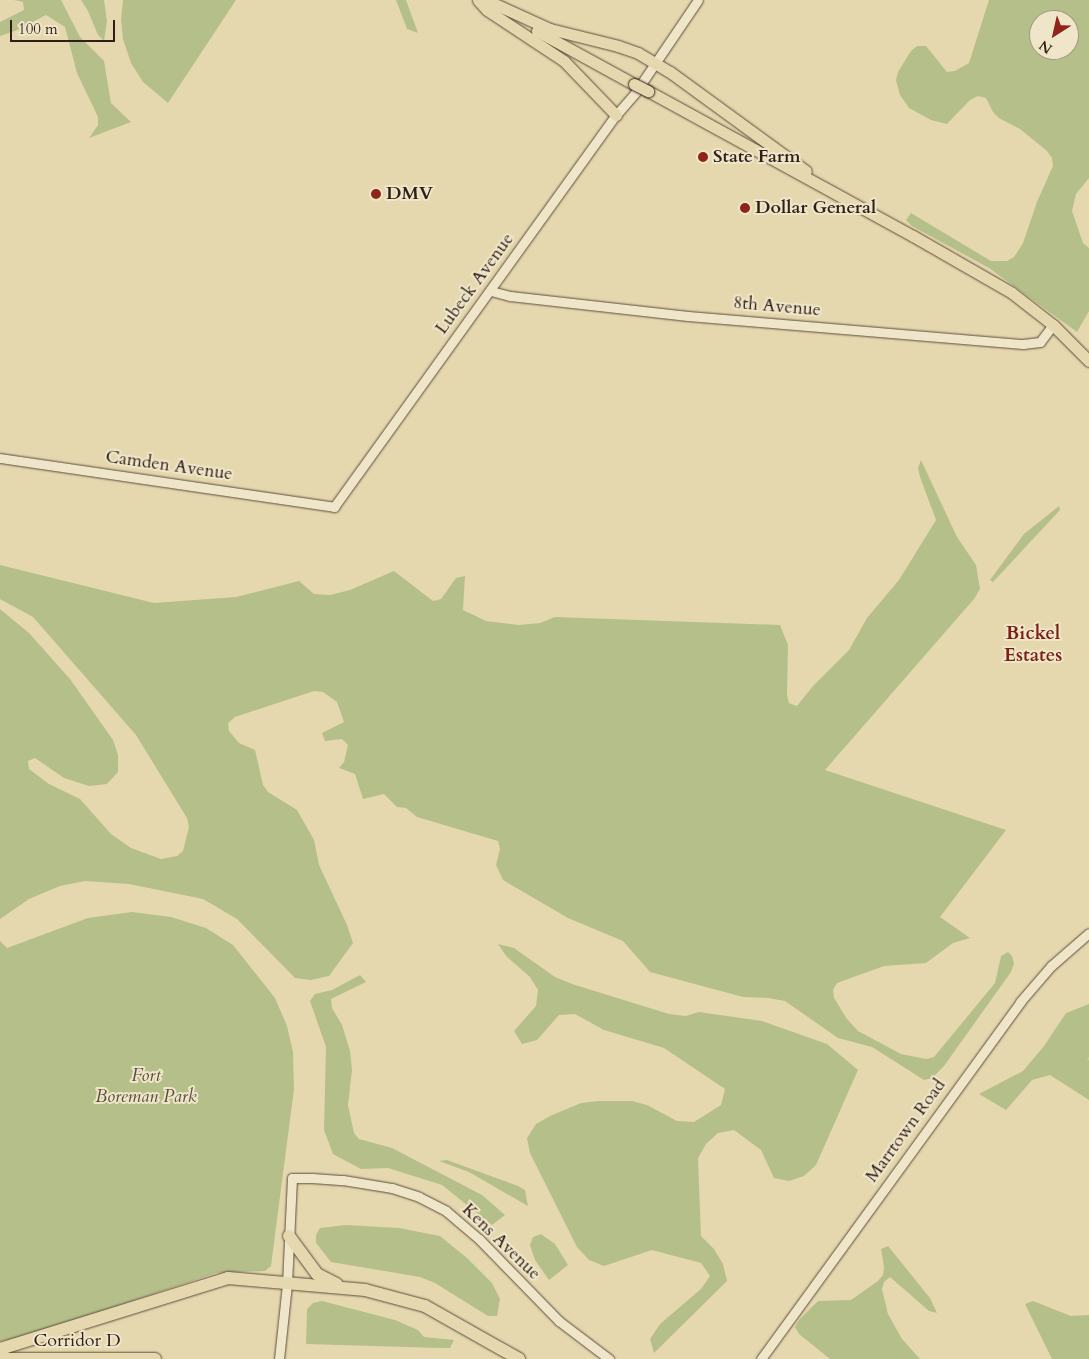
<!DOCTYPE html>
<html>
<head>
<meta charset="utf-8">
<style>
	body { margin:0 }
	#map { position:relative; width:1089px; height:1359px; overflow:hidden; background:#e6d8ae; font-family:Cardo,serif }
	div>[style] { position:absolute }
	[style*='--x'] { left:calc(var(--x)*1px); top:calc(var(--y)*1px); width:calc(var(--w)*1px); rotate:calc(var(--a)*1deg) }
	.green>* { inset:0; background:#b5bf8a }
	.roads { filter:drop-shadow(0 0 1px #5e4c3d) drop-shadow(0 0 1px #5e4c3d) }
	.minor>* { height:9px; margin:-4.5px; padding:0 4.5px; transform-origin:4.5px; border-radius:4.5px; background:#efe6ca }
	.major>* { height:11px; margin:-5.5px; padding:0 5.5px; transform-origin:5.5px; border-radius:5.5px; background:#e6d8ae }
	.highway>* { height:12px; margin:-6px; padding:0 6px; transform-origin:6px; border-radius:6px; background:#e6d8ae }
	.bridges { filter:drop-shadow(0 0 1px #301e17) drop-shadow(0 0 1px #301e17) }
	.major-bridge>* { height:11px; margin:-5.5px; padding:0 5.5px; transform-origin:5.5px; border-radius:5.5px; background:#e6d8ae }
	.dots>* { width:14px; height:14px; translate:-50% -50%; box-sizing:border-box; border:2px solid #efe6ca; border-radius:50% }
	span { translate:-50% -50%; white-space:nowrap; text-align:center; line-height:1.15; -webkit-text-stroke:4px #efe6ca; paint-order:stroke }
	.poi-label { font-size:18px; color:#301e17; font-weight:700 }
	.left { translate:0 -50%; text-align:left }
	.street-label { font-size:18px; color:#301e17 }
	.park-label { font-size:18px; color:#584e3a; font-style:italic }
	.neighbourhood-label { font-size:19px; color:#7a1f14; font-weight:700 }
	.north { position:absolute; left:1029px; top:10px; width:50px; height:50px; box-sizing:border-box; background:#efe6ca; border:1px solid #a39682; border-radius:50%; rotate:215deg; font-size:14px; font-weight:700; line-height:20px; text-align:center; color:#301e17 }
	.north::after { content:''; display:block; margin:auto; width:18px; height:22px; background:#8f2418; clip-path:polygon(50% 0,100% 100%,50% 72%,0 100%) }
	.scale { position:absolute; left:10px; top:20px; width:105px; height:22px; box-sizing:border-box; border:2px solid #301e17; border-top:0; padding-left:6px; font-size:15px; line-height:18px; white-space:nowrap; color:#301e17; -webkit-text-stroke:4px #efe6ca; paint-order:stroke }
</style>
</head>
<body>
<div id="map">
	<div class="green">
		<div style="clip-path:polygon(14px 0,61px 0,80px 37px,104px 61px,111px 103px,131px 122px,89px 138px,98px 125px,98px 117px,77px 73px,65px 27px,46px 15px,15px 31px,0 36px,0 22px,24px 10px,23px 2px)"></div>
		<div style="clip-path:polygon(81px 0,104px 0,107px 21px,104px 41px,98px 35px,88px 11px)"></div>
		<div style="clip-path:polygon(123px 0,236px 0,168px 103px,143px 82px,131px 63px,123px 39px,121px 20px)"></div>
		<div style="clip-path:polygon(396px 0,406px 0,418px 33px,407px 29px)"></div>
		<div style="clip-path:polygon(evenodd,989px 0,1089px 0,1089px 178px,1076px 194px,1072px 211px,1083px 243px,1089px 248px,1089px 311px,1077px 332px,989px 268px,912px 226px,906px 220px,911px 213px,991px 261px,1007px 261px,1014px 257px,1023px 243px,1037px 202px,1053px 166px,1052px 158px,1047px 151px,1020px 129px,999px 118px,993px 112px,986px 98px,978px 96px,970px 100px,947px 124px,931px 120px,909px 108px,900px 95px,896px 80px,898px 72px,911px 51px,917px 46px,926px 46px,947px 72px,955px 71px,969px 63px,989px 0,1039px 20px,1069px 20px,1069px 50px,1039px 50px,1039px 20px)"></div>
		<div style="clip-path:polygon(921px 460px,957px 537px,976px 565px,980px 589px,974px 599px,825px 770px,1006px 830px,940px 917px,970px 938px,953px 943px,926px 963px,884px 966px,837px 983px,833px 990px,834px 998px,847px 1019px,858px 1031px,901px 1054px,926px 1059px,934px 1057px,995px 983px,1001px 956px,1008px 952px,1012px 956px,1014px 964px,1011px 972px,944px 1066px,932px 1078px,924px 1080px,872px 1047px,838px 1038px,785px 1001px,768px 998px,743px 997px,650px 972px,623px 941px,568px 918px,503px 880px,496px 865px,500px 849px,498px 841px,417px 817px,406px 808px,397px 807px,384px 794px,363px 799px,355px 774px,339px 768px,344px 762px,348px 745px,342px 739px,325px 741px,322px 733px,344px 722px,337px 702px,323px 692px,314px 691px,235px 717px,228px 723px,229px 731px,239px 743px,255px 750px,263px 785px,268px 792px,297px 810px,314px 840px,319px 865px,347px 925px,353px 943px,329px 976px,311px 980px,295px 978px,237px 919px,203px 899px,129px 884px,85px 881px,60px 886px,29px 899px,0 919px,0 609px,29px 633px,70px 679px,113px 740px,118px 755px,118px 772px,107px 784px,89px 786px,64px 778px,35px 758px,28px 761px,29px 769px,49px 784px,80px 799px,111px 834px,131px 848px,161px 859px,177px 856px,183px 851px,189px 827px,187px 818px,136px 735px,33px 617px,0 599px,0 565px,154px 603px,236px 597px,299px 581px,314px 594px,330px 595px,350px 590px,394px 571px,433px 601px,441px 599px,456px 578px,465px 576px,463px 610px,486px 621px,519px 625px,540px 623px,555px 617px,780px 625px,788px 645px,787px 695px,789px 703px,797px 706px,813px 686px,849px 650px,867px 618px,899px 580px,936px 520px,920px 477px,918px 468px)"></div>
		<div style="clip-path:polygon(1059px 506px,1060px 510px,993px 582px,990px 580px,1024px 534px)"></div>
		<div style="clip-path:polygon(132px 912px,171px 917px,206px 928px,233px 945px,275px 998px,287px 1026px,293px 1052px,294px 1089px,271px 1266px,265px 1271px,216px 1273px,21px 1338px,0 1341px,0 941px,7px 948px,88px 918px)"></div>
		<div style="clip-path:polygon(498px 944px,514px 948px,555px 977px,572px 984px,669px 1014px,686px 1016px,699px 1012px,762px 1021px,827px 1044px,858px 1070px,816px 1165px,804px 1176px,789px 1181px,774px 1178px,761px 1150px,734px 1130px,718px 1133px,706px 1144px,698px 1158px,701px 1236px,714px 1249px,723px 1264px,727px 1281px,654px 1353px,650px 1339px,660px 1324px,701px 1289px,710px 1276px,701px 1263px,652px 1250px,604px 1266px,589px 1260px,577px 1247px,530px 1153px,527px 1138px,536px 1124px,550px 1116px,581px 1103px,598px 1101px,632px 1101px,647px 1105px,677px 1121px,694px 1122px,721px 1105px,725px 1089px,664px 1048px,604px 1030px,575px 1014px,559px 1015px,537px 1040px,522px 1044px,514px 1031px,536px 1006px,538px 990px,530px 977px,507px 957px)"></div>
		<div style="clip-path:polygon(360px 975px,366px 982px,331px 999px,332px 1008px,342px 1025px,350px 1051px,352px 1070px,348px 1105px,354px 1133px,359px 1139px,392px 1148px,482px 1195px,505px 1215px,492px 1225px,442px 1185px,388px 1168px,361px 1169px,333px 1154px,324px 1130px,326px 1047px,310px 1001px,315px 994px,332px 990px)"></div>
		<div style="clip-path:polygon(1089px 1004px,1089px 1057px,1087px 1061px,1089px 1059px,1089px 1100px,1050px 1075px,1032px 1080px,1006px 1110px,979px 1094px,1023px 1071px,1044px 1046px,1066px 1013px)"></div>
		<div style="clip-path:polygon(447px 1160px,518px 1186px,525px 1190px,528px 1206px,469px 1172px,439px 1161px)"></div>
		<div style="clip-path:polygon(346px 1225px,399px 1228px,440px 1236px,467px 1258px,492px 1283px,500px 1299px,497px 1316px,488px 1316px,435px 1283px,420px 1277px,331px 1262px,316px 1243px,316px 1235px,320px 1228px)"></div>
		<div style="clip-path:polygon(541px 1234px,555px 1244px,568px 1265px,549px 1280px,535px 1260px,530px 1245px,533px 1237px)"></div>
		<div style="clip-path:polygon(888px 1246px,930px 1298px,937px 1313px,929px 1311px,890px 1277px,884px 1282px,882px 1289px,888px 1314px,902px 1339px,920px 1359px,830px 1359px,799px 1334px,795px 1327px,799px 1320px,818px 1301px,851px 1300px,878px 1281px,883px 1275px,884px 1267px,881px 1249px)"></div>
		<div style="clip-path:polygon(322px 1301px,395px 1320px,418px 1330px,424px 1337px,454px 1340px,450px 1348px,441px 1348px,306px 1344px,307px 1309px,313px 1303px)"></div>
		<div style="clip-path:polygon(1033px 1301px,1071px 1316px,1089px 1315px,1089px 1359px,1052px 1359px,1025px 1304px)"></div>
	</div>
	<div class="roads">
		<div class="minor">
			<div style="--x:491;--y:291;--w:20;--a:15"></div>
			<div style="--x:510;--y:296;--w:179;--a:6.4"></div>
			<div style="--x:688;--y:316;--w:336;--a:4.8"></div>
			<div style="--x:1023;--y:344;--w:17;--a:-7"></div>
			<div style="--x:1040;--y:342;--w:21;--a:-53"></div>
			<div style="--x:0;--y:458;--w:338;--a:8.3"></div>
			<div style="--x:334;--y:507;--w:483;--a:-54.3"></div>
			<div style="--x:616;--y:115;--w:29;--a:-49"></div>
			<div style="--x:635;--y:93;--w:112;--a:-55.9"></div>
			<div style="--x:279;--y:1359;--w:75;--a:-83.9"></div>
			<div style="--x:287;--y:1284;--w:106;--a:-87.3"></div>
			<div style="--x:292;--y:1178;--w:20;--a:0"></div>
			<div style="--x:312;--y:1178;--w:31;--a:4"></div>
			<div style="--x:343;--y:1180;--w:50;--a:9.3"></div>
			<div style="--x:392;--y:1188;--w:28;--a:18"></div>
			<div style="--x:419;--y:1197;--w:30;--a:27"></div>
			<div style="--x:446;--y:1211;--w:43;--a:40.3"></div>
			<div style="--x:479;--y:1239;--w:115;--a:45.7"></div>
			<div style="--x:559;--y:1321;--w:63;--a:37.2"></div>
			<div style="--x:761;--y:1359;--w:441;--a:-54"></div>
			<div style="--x:1020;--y:1002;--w:48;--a:-49.3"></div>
			<div style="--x:1051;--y:966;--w:50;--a:-41"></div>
		</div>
		<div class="major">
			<div style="--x:478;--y:0;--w:13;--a:48"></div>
			<div style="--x:487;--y:10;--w:92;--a:33.5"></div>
			<div style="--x:564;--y:61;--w:75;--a:46.1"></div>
			<div style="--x:486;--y:0;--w:70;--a:24.4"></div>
			<div style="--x:550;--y:29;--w:70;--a:14"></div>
			<div style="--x:618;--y:46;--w:21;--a:19"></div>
			<div style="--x:638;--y:53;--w:37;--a:31"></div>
			<div style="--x:670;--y:72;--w:168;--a:36.1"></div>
			<div style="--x:537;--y:31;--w:111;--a:28.7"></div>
			<div style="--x:648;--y:91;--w:302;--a:28.7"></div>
			<div style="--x:913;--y:236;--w:114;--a:29.9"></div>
			<div style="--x:1012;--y:293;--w:52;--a:38"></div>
			<div style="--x:1053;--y:325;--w:51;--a:45"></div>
		</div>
		<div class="highway">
			<div style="--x:289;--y:1236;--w:47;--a:53.6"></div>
			<div style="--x:317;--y:1274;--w:22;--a:27"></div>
			<div style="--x:0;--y:1349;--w:239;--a:-17.3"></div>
			<div style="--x:228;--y:1278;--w:138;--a:5"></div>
			<div style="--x:365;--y:1290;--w:62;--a:14.9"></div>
			<div style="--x:425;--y:1306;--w:108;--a:29.4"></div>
			<div style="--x:0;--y:1359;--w:155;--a:0"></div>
		</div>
	</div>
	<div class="bridges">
		<div class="major-bridge">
			<div style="--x:634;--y:84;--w:16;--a:27"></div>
		</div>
	</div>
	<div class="dots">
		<div style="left:703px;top:157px;background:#8f2418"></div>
		<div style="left:376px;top:194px;background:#8f2418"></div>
		<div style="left:745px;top:208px;background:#8f2418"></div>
	</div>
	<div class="poi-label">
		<span class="left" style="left:713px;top:157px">State Farm</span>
		<span class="left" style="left:386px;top:194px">DMV</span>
		<span class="left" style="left:755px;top:208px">Dollar General</span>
	</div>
	<div class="street-label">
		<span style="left:475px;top:284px;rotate:-54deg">Lubeck Avenue</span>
		<span style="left:777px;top:307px;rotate:5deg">8th Avenue</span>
		<span style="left:169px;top:466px;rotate:8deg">Camden Avenue</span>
		<span style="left:906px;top:1131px;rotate:-54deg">Marrtown Road</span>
		<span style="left:501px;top:1242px;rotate:44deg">Kens Avenue</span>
		<span style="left:77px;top:1341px">Corridor D</span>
	</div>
	<div class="park-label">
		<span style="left:146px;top:1087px">Fort<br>Boreman Park</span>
	</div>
	<div class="neighbourhood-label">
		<span style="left:1033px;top:645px">Bickel<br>Estates</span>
	</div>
	<div class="north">N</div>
	<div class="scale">100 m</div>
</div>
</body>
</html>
